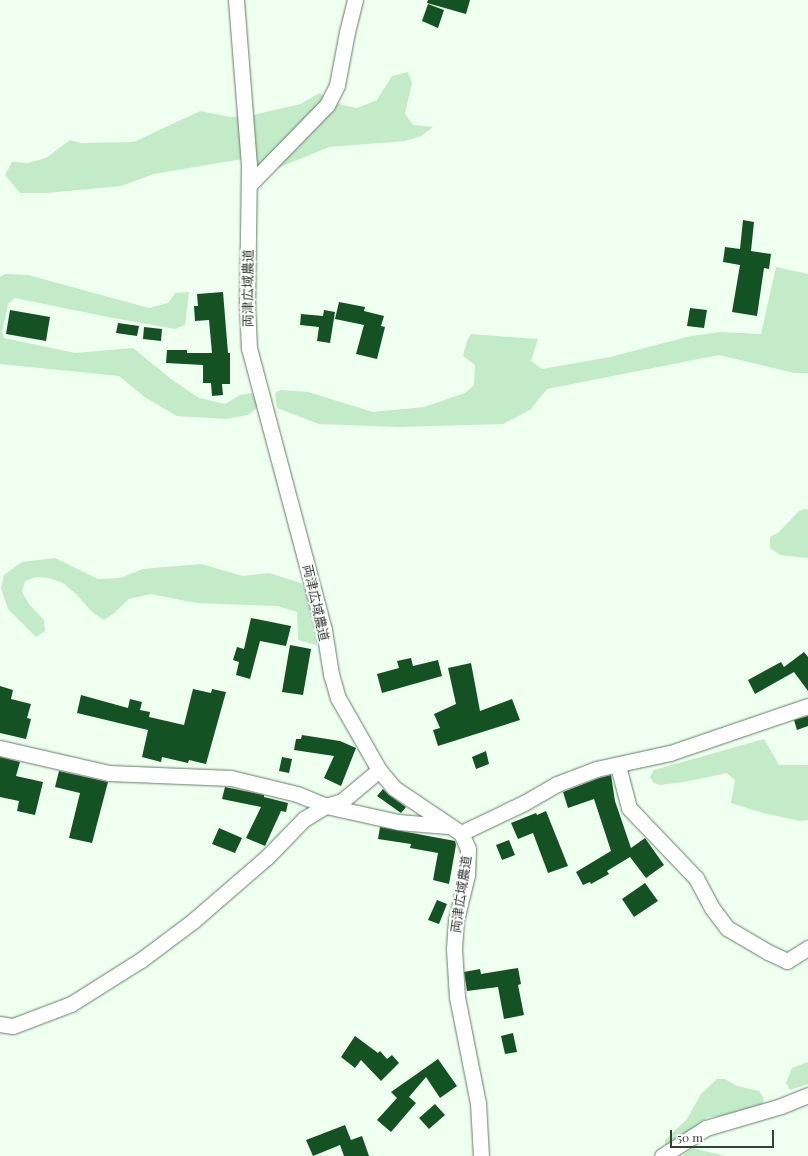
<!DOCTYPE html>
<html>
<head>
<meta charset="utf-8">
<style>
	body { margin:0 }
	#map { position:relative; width:808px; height:1156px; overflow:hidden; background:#effff0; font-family:"Playfair Display","Noto Sans JP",serif }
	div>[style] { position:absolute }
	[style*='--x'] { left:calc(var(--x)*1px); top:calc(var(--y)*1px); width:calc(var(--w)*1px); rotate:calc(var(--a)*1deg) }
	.green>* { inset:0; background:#c3ebc8 }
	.building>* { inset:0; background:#145223 }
	.roads { filter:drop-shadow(0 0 1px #657d68) drop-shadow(0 0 1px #657d68) }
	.street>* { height:15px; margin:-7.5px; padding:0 7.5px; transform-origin:7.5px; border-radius:7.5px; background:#fff }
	span { translate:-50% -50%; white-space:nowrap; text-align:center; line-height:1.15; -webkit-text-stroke:4px #fff; paint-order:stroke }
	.street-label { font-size:13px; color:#343e35 }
	.scale { position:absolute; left:670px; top:1130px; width:104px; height:18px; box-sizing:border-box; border:2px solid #343e35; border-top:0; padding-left:5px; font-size:12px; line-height:14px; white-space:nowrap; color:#343e35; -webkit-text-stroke:3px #fff; paint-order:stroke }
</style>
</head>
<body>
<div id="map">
	<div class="green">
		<div style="clip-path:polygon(408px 72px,412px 83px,405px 114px,413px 125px,433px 127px,421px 136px,405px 141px,329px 147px,273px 170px,254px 169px,254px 157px,154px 174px,121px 186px,47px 193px,20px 193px,5px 175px,12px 162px,28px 163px,46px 158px,70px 140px,81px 143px,134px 142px,200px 111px,231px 117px,253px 115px,301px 104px,319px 93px,342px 105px,357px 108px,377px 100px,392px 76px)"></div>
		<div style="clip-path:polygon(776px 267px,808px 274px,808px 373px,794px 373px,719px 355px,547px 389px,530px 410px,503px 424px,399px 427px,319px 424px,277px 408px,275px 393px,281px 390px,308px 392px,373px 412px,424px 407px,465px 393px,474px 385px,475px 365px,463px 356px,467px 341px,471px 334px,538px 339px,531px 361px,542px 369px,610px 357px,691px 336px,720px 332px,761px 334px)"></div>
		<div style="clip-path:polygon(5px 274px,28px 275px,149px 308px,168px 303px,175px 293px,189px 292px,185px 325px,175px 329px,108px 317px,15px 298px,8px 304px,2px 332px,4px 338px,75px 353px,133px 348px,171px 379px,199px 398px,225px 404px,240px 395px,252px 393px,258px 401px,258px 407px,248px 415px,226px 419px,177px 416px,146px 398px,119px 376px,0 364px,0 277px)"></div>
		<div style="clip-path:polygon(805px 509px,808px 510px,808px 558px,780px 555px,770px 548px,770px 537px,779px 532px,799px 511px)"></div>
		<div style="clip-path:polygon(55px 558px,98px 579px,120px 578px,143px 569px,201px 564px,243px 576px,269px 573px,301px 583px,309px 597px,319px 639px,316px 645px,298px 640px,297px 612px,277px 606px,196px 603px,151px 594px,129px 599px,114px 613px,104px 620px,92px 612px,76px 594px,63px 583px,48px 578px,36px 577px,25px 581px,22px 592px,29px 604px,44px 620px,45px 631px,36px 637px,8px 609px,1px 588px,4px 575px,22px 562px)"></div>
		<div style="clip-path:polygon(764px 739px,779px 765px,808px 765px,808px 820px,800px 821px,763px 813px,731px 803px,735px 780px,727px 773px,684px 782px,660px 785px,654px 783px,650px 777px,654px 770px)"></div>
		<div style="clip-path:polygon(808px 1062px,808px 1084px,790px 1090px,786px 1083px,792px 1068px)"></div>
		<div style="clip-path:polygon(717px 1079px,725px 1079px,737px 1086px,759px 1091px,764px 1099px,762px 1106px,743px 1115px,708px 1117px,668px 1146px,665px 1145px,665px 1140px,687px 1119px,701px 1094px)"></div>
		<div style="clip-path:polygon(693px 1148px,725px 1156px,682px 1156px)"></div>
	</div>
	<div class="building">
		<div style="clip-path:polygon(428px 0,470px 0,466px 14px,427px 3px)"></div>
		<div style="clip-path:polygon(428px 4px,444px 10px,438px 28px,422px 21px)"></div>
		<div style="clip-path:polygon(743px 220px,754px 222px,751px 251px,771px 254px,769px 269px,764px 268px,757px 316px,732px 312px,740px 265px,723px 262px,725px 247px,740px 249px)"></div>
		<div style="clip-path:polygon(223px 292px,228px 353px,230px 353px,230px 384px,222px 384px,223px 395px,212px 396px,211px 383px,203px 383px,203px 365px,166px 363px,167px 350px,187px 350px,187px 353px,212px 353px,209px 320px,195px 321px,194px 306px,198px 306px,197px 294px)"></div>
		<div style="clip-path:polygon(339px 302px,365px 307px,364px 311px,384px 316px,381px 326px,385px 327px,377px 359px,356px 354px,364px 325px,335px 319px)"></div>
		<div style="clip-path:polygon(690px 308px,707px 310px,704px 328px,687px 326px)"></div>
		<div style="clip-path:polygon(10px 310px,50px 317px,46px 341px,6px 334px)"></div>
		<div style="clip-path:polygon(324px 310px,335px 312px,330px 343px,317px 341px,319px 327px,300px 325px,301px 314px,323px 316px)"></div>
		<div style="clip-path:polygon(118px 323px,139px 326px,137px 336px,116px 333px)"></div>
		<div style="clip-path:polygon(144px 327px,162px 329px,161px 341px,143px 339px)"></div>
		<div style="clip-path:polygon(251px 618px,291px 626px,286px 646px,260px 641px,250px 679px,236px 675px,239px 662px,233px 660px,237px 647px,244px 649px)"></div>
		<div style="clip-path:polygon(290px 645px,311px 649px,303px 695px,282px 692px)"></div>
		<div style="clip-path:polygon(804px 652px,808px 657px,808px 691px,794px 672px,755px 694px,748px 680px,781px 662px,784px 667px)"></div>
		<div style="clip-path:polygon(411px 658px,413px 666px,438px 660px,442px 676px,382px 693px,377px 674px,399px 668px,397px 661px)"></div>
		<div style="clip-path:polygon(471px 663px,480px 711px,512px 699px,520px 720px,438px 746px,433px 730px,440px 728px,434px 714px,456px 704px,448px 668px)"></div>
		<div style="clip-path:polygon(0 686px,13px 690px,11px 699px,31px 704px,27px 718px,31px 719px,26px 739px,0 733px)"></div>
		<div style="clip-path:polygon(193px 689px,211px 693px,212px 689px,226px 692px,206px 764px,189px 760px,188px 763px,162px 757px,161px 762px,142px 757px,148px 730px,77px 713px,81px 695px,128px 708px,130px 699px,142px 702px,140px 710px,150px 712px,149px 717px,184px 725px)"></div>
		<div style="clip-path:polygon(808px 716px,808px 726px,797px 730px,794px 720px)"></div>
		<div style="clip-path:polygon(302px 735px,340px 741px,356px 748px,341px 786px,324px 778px,334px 756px,294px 750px,296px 739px,301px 739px)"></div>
		<div style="clip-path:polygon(486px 751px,489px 764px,476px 769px,472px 757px)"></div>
		<div style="clip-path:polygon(0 757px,20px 762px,16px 776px,43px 782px,35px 815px,17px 811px,19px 801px,0 797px)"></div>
		<div style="clip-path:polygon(282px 757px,292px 759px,289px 773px,279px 771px)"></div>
		<div style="clip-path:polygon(59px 771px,108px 782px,92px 843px,69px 838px,80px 793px,55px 787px)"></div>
		<div style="clip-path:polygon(611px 775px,615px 801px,631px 848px,645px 838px,664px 865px,646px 878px,630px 857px,607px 871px,609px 874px,591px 884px,590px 882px,583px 885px,576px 872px,611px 851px,594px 799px,568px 808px,563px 792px,599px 778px)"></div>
		<div style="clip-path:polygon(225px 787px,264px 795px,264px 797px,288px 803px,286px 812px,281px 811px,265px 846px,246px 838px,261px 807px,222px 799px)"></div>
		<div style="clip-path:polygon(383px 789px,389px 795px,406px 807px,401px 813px,377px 796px)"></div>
		<div style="clip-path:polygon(546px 811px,568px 866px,548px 873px,533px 833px,518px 839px,511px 823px,536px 813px,537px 815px)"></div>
		<div style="clip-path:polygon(380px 827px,455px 841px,456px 845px,449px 884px,433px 880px,438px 853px,410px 848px,411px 844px,378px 839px)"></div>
		<div style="clip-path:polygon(219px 828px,242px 838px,235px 853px,212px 844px)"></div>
		<div style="clip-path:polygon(509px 840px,515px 855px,502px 860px,496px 845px)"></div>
		<div style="clip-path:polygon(645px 883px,658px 901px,634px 917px,622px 899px)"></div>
		<div style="clip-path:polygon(437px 900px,447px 904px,439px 924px,428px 920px)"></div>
		<div style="clip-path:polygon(518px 968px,521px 984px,518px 985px,524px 1015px,504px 1019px,498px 987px,467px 991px,464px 972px,480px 969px,481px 974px)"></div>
		<div style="clip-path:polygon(513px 1033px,517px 1052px,505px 1054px,501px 1036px)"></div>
		<div style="clip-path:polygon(355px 1036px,378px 1053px,380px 1051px,387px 1059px,392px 1055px,399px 1063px,381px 1081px,361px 1060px,355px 1068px,341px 1057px)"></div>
		<div style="clip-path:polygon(438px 1059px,457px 1086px,440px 1098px,426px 1077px,409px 1097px,416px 1103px,391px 1132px,377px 1120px,397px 1098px,391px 1092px)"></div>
		<div style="clip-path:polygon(435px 1104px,445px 1115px,429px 1129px,419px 1118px)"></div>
		<div style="clip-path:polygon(345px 1125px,351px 1140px,362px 1136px,369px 1156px,344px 1156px,340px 1145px,313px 1156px,306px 1140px)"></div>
	</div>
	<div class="roads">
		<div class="street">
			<div style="--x:236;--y:0;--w:166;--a:85.5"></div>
			<div style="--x:249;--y:165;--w:138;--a:90.8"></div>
			<div style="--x:247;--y:303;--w:45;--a:87.5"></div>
			<div style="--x:249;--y:348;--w:292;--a:75.1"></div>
			<div style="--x:324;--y:630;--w:45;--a:81"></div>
			<div style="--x:331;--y:674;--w:25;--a:74"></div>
			<div style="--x:338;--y:698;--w:83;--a:60.3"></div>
			<div style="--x:379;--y:770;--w:23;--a:50"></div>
			<div style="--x:394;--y:788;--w:81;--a:33.9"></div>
			<div style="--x:461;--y:833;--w:17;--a:66"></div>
			<div style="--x:468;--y:849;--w:26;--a:92"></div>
			<div style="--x:467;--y:875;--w:46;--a:103.7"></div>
			<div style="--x:456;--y:920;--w:29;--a:94"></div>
			<div style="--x:454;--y:949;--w:48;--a:86.4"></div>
			<div style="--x:457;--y:997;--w:108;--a:78.8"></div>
			<div style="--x:478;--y:1103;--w:53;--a:86.8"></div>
			<div style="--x:249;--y:185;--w:112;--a:-45.7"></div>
			<div style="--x:327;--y:105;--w:22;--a:-63"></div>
			<div style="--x:337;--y:85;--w:54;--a:-79.3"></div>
			<div style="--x:347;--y:32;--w:33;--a:-76"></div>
			<div style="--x:0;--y:748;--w:112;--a:12.9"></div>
			<div style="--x:109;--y:773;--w:122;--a:2.3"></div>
			<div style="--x:231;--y:778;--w:68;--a:13.6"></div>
			<div style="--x:297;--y:794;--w:31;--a:22"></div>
			<div style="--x:326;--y:806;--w:74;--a:12.5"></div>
			<div style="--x:398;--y:822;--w:49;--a:4.7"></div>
			<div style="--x:618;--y:766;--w:43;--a:75.3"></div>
			<div style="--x:629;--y:808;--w:97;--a:46.3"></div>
			<div style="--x:696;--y:878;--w:34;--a:62"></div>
			<div style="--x:712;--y:908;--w:25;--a:53"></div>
			<div style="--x:727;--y:928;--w:48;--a:30.3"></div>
			<div style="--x:768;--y:952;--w:21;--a:25"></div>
			<div style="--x:787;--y:961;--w:25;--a:-32"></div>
			<div style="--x:461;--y:833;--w:70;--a:-25.5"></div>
			<div style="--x:524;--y:803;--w:38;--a:-30"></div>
			<div style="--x:557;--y:784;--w:42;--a:-21"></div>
			<div style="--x:596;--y:769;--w:76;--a:-12.2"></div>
			<div style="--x:670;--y:753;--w:146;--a:-18.8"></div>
			<div style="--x:0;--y:1024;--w:13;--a:9"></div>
			<div style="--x:13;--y:1026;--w:62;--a:-20.8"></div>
			<div style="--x:71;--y:1004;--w:83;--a:-32.2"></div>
			<div style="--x:141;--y:960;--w:65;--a:-36.9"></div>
			<div style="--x:193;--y:921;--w:98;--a:-40.9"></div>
			<div style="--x:267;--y:857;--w:53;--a:-45.8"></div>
			<div style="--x:304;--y:819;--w:26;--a:-31"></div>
			<div style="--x:326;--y:806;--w:17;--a:-17"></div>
			<div style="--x:342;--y:801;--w:48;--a:-40"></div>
			<div style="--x:662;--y:1156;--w:52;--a:-32.5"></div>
			<div style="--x:706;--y:1128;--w:78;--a:-16.3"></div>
			<div style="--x:781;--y:1106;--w:29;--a:-22"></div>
		</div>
	</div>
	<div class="street-label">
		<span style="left:248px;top:288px;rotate:-90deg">両津広域農道</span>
		<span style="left:316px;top:603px;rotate:77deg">両津広域農道</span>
		<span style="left:461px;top:894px;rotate:-82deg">両津広域農道</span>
	</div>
	<div class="scale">50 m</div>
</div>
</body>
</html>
